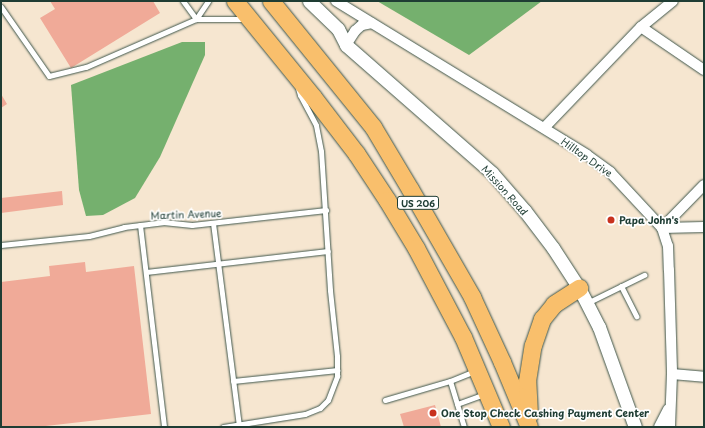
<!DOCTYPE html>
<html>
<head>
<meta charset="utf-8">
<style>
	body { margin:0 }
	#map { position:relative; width:705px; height:428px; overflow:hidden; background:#f6e6d0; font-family:"Playpen Sans",sans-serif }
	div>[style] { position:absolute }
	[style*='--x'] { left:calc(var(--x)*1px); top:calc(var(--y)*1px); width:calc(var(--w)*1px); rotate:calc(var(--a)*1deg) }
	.forest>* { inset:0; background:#75b06e }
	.building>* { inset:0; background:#f0aa98 }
	.roads { filter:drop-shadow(0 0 1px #3f564b) drop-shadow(0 0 1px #3f564b) }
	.service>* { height:5px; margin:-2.5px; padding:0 2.5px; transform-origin:2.5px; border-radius:2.5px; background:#fff }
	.minor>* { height:10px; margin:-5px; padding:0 5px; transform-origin:5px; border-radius:5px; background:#fff }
	.tertiary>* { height:13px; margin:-6.5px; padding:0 6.5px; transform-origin:6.5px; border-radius:6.5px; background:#fff }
	.trunk>* { height:17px; margin:-8.5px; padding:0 8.5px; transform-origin:8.5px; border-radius:8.5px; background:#f9bf6c }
	.dots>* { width:11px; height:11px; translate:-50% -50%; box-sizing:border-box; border:2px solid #fff; border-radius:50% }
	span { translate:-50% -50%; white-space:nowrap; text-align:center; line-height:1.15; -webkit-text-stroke:3.5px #fff; paint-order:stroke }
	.shield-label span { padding:1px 3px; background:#fff; border:1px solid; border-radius:3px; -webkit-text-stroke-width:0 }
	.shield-label { font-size:9px; color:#1f3d34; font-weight:700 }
	.street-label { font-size:10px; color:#1f3d34 }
	.poi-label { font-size:10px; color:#1f3d34; font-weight:700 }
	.left { translate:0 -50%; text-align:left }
	.frame { position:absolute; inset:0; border:2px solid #1f3d34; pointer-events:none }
</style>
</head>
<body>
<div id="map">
	<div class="forest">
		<div style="clip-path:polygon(377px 1px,542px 1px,469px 55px)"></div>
		<div style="clip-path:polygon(182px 42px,205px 42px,205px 55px,160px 157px,135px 198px,103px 215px,86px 216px,79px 190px,71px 85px)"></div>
	</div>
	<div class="building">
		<div style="clip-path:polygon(50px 1px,153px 1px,160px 13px,71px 68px,40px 18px,55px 9px)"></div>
		<div style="clip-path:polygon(1px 94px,7px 104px,1px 108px)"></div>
		<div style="clip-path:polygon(62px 191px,63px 205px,1px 213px,1px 198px)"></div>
		<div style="clip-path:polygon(85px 262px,86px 272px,134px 266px,151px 414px,37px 427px,1px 427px,1px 282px,50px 276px,49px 266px)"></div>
		<div style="clip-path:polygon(435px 405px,441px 427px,404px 427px,400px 414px)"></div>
	</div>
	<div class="roads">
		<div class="service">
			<div style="--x:183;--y:1;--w:22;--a:54"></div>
			<div style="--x:1;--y:7;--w:84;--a:55.2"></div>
			<div style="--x:49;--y:76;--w:38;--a:-14"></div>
			<div style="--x:86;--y:67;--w:120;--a:-23.6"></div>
			<div style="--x:196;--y:19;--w:49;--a:0"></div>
			<div style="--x:196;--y:19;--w:22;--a:-56"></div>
			<div style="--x:213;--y:223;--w:205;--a:82.7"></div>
			<div style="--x:140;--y:225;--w:203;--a:83.2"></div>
			<div style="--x:1;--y:245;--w:88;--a:-5.8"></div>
			<div style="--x:89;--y:236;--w:36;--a:-14"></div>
			<div style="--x:124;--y:227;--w:39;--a:-7"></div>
			<div style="--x:163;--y:222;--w:29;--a:6"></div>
			<div style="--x:192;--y:225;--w:135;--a:-6.4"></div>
			<div style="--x:146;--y:272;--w:183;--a:-6.6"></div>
			<div style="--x:621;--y:286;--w:34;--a:63"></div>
			<div style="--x:587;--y:303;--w:64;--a:-26.2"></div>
			<div style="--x:233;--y:381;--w:105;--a:-6"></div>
			<div style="--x:385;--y:400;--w:68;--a:-16.3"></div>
			<div style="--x:457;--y:404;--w:30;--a:-20"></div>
			<div style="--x:223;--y:427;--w:83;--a:-9"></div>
			<div style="--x:305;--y:414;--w:16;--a:-22"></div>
			<div style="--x:320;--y:408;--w:11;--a:-45"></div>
			<div style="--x:328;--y:400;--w:26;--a:-69"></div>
			<div style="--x:337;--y:376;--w:20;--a:-90"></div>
			<div style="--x:337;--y:356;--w:66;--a:-96.1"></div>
			<div style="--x:330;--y:290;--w:139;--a:-93.7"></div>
			<div style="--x:321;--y:151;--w:26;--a:-101"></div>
			<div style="--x:316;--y:125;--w:34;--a:-118"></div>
			<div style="--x:300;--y:95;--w:7;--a:-106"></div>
			<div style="--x:464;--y:427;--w:48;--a:-106.9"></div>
			<div style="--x:450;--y:381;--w:27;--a:-22"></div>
		</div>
		<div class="minor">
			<div style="--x:336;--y:1;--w:294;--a:31.5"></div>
			<div style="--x:587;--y:155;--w:29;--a:36"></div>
			<div style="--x:610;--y:172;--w:76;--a:47.1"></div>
			<div style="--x:662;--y:228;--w:19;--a:72"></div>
			<div style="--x:668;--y:246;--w:24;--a:88"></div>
			<div style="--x:669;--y:270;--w:104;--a:88.3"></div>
			<div style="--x:672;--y:374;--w:53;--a:92.2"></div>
			<div style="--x:641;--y:27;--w:76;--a:34.3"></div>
			<div style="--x:346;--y:45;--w:17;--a:-57"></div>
			<div style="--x:355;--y:31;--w:9;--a:-41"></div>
			<div style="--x:362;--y:25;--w:10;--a:-11"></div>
			<div style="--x:544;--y:128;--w:140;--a:-46.2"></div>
			<div style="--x:641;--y:27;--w:41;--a:-39.1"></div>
			<div style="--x:662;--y:228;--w:60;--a:-45.7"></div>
			<div style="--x:662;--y:228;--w:42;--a:-1.4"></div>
			<div style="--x:672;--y:374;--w:32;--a:5"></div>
			<div style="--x:659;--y:427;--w:20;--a:-63"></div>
		</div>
		<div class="tertiary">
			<div style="--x:309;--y:1;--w:40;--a:44"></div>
			<div style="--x:338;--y:29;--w:18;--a:63"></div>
			<div style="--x:346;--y:45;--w:194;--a:41.2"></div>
			<div style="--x:492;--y:173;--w:50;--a:49"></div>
			<div style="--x:525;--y:211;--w:46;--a:52.9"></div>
			<div style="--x:553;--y:248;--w:48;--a:57"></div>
			<div style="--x:579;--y:288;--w:44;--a:62.9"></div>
			<div style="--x:599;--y:327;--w:106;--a:70.2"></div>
		</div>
		<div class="trunk">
			<div style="--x:235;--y:1;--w:124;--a:50.9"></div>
			<div style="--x:313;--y:97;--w:71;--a:52.5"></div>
			<div style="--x:356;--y:153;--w:56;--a:56.6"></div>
			<div style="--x:387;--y:200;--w:56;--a:58.9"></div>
			<div style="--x:416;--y:248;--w:101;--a:62.2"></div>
			<div style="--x:463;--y:337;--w:98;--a:67.1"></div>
			<div style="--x:271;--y:1;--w:162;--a:51"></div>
			<div style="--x:373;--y:127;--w:72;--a:59.2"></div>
			<div style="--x:410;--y:189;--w:125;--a:60.1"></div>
			<div style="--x:472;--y:297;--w:72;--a:65.2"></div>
			<div style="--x:502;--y:362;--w:70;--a:67.4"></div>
			<div style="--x:529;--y:415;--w:34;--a:-93"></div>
			<div style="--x:527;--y:381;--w:36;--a:-81"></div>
			<div style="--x:533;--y:345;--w:28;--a:-71"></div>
			<div style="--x:542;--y:319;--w:19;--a:-51"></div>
			<div style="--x:554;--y:304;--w:30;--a:-33"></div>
		</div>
	</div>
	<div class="dots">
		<div style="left:611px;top:220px;background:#c8321e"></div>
		<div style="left:433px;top:413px;background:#c8321e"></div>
	</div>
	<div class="shield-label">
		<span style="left:418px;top:203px">US 206</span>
	</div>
	<div class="street-label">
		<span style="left:587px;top:157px;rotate:35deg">Hilltop Drive</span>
		<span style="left:505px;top:190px;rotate:48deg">Mission Road</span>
		<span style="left:186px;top:214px;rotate:-2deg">Martin Avenue</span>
	</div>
	<div class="poi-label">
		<span class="left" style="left:619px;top:220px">Papa John's</span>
		<span class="left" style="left:441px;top:413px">One Stop Check Cashing Payment Center</span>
	</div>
	<div class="frame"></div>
</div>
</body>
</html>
